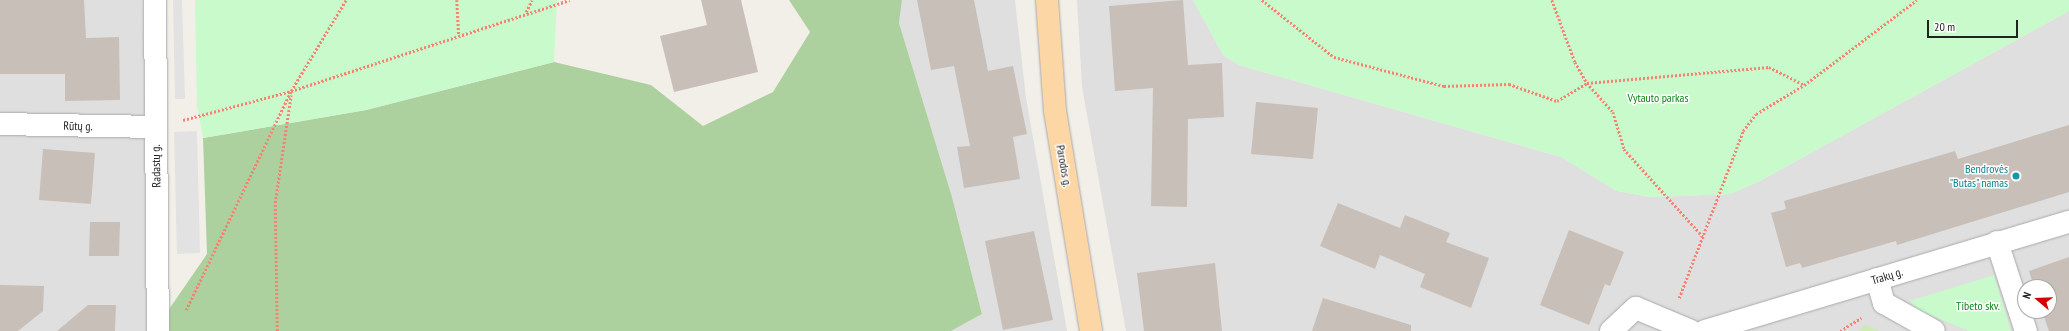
<!DOCTYPE html>
<html>
<head>
<meta charset="utf-8">
<style>
	body { margin:0 }
	#map { position:relative; width:2069px; height:331px; overflow:hidden; background:#f2efe9; font-family:"PT Sans Narrow",sans-serif }
	div>[style] { position:absolute }
	[style*='--x'] { left:calc(var(--x)*1px); top:calc(var(--y)*1px); width:calc(var(--w)*1px); rotate:calc(var(--a)*1deg) }
	.residential>* { inset:0; background:#e0dfdf }
	.grass>* { inset:0; background:#cdebb0 }
	.forest>* { inset:0; background:#add19e }
	.park>* { inset:0; background:#c8facc }
	.parking>* { inset:0; background:#e2e2e2 }
	.building>* { inset:0; background:#c7bfb8 }
	.path>* { height:2.5px; margin-top:-1.25px; transform-origin:0; background:repeating-linear-gradient(90deg,#fa8072 0 2px,transparent 0 4px) }
	.roads { filter:drop-shadow(0 0 1px #a9a9a9) drop-shadow(0 0 1px #a9a9a9) }
	.minor>* { height:22px; margin:-11px; padding:0 11px; transform-origin:11px; border-radius:11px; background:#fff }
	.primary>* { height:22px; margin:-11px; padding:0 11px; transform-origin:11px; border-radius:11px; background:#fcd6a4 }
	.dots>* { width:11px; height:11px; translate:-50% -50%; box-sizing:border-box; border:2px solid #fff; border-radius:50% }
	span { translate:-50% -50%; white-space:nowrap; text-align:center; line-height:1.15; -webkit-text-stroke:3px #fff; paint-order:stroke }
	.park-label { font-size:12px; color:#0c8416 }
	.street-label { font-size:12px; color:#222 }
	.culture-label { font-size:12px; color:#0d838f }
	.right { translate:-100% -50%; text-align:right }
	.north { position:absolute; left:2017px; top:279px; width:40px; height:40px; box-sizing:border-box; background:#fff; border:1px solid #a7a7a7; border-radius:50%; rotate:289deg; font-size:11px; font-weight:700; line-height:16px; text-align:center; color:#222 }
	.north::after { content:''; display:block; margin:auto; width:14px; height:18px; background:#d40000; clip-path:polygon(50% 0,100% 100%,50% 72%,0 100%) }
	.scale { position:absolute; left:1927px; top:20px; width:91px; height:18px; box-sizing:border-box; border:2px solid #222; border-top:0; padding-left:5px; font-size:12px; line-height:14px; white-space:nowrap; color:#222; -webkit-text-stroke:3px #fff; paint-order:stroke }
</style>
</head>
<body>
<div id="map">
	<div class="residential">
		<div style="clip-path:polygon(0 0,143px 0,148px 331px,0 331px)"></div>
		<div style="clip-path:polygon(902px 0,1015px 0,1026px 98px,1067px 331px,951px 331px,982px 314px,952px 197px,899px 23px)"></div>
		<div style="clip-path:polygon(evenodd,1077px 0,1193px 0,1223px 55px,1239px 65px,1561px 157px,1617px 191px,1650px 197px,1730px 194px,1758px 182px,2069px 11px,2069px 331px,1126px 331px,1082px 87px,1077px 0,2025px 287px,2049px 287px,2049px 311px,2025px 311px,2025px 287px)"></div>
	</div>
	<div class="grass">
		<div style="clip-path:polygon(1865px 325px,1880px 331px,1858px 331px)"></div>
	</div>
	<div class="forest">
		<div style="clip-path:polygon(789px 0,902px 0,899px 23px,952px 197px,982px 314px,951px 331px,154px 331px,207px 254px,203px 138px,366px 110px,554px 62px,651px 85px,703px 126px,773px 92px,810px 32px)"></div>
	</div>
	<div class="park">
		<div style="clip-path:polygon(195px 0,557px 0,554px 62px,366px 110px,203px 138px,197px 106px)"></div>
		<div style="clip-path:polygon(1193px 0,2069px 0,2069px 11px,1758px 182px,1730px 194px,1650px 197px,1617px 191px,1561px 157px,1239px 65px,1223px 55px)"></div>
		<div style="clip-path:polygon(1994px 275px,2011px 331px,1969px 331px,1918px 310px,1910px 301px)"></div>
	</div>
	<div class="parking">
		<div style="clip-path:polygon(173px 0,182px 0,185px 99px,175px 99px)"></div>
		<div style="clip-path:polygon(197px 131px,200px 253px,177px 254px,174px 132px)"></div>
	</div>
	<div class="building">
		<div style="clip-path:polygon(0 0,84px 0,86px 38px,119px 37px,120px 100px,65px 101px,65px 74px,0 74px)"></div>
		<div style="clip-path:polygon(701px 0,741px 0,758px 72px,674px 92px,660px 36px,707px 25px)"></div>
		<div style="clip-path:polygon(917px 0,974px 0,988px 71px,1013px 66px,1027px 134px,1013px 137px,1020px 179px,964px 188px,957px 147px,970px 146px,954px 66px,931px 70px)"></div>
		<div style="clip-path:polygon(1183px 0,1188px 65px,1222px 63px,1224px 117px,1188px 119px,1187px 207px,1151px 206px,1153px 88px,1115px 91px,1109px 6px)"></div>
		<div style="clip-path:polygon(1256px 102px,1318px 108px,1313px 159px,1251px 154px)"></div>
		<div style="clip-path:polygon(2069px 125px,2069px 192px,1897px 245px,1896px 241px,1802px 268px,1800px 263px,1786px 267px,1771px 213px,1786px 209px,1784px 201px,1955px 151px,1958px 159px)"></div>
		<div style="clip-path:polygon(43px 149px,95px 153px,91px 204px,39px 200px)"></div>
		<div style="clip-path:polygon(1338px 203px,1400px 228px,1405px 215px,1450px 233px,1446px 242px,1489px 258px,1471px 308px,1420px 287px,1425px 274px,1380px 255px,1375px 269px,1320px 246px)"></div>
		<div style="clip-path:polygon(90px 222px,120px 222px,119px 256px,89px 256px)"></div>
		<div style="clip-path:polygon(1569px 230px,1624px 252px,1610px 286px,1605px 284px,1589px 325px,1540px 305px)"></div>
		<div style="clip-path:polygon(1034px 231px,1053px 320px,1003px 330px,985px 241px)"></div>
		<div style="clip-path:polygon(2069px 257px,2069px 331px,2049px 331px,2042px 311px,2049px 311px,2049px 287px,2034px 287px,2029px 271px)"></div>
		<div style="clip-path:polygon(1215px 263px,1222px 331px,1144px 331px,1137px 273px)"></div>
		<div style="clip-path:polygon(0 285px,44px 286px,43px 311px,18px 331px,0 331px)"></div>
		<div style="clip-path:polygon(1323px 298px,1411px 325px,1411px 331px,1312px 331px)"></div>
		<div style="clip-path:polygon(88px 305px,116px 305px,115px 331px,57px 331px)"></div>
	</div>
	<div class="path">
		<div style="--x:457;--y:0;--w:35;--a:87"></div>
		<div style="--x:1262;--y:0;--w:92;--a:38.4"></div>
		<div style="--x:1334;--y:57;--w:114;--a:14.8"></div>
		<div style="--x:1444;--y:86;--w:65;--a:-1.8"></div>
		<div style="--x:1509;--y:84;--w:51;--a:19.5"></div>
		<div style="--x:1557;--y:101;--w:35;--a:-31"></div>
		<div style="--x:1587;--y:83;--w:183;--a:-5"></div>
		<div style="--x:1769;--y:67;--w:39;--a:27"></div>
		<div style="--x:1552;--y:0;--w:66;--a:69.6"></div>
		<div style="--x:1575;--y:62;--w:24;--a:60"></div>
		<div style="--x:1587;--y:83;--w:39;--a:48"></div>
		<div style="--x:1613;--y:112;--w:39;--a:73"></div>
		<div style="--x:1624;--y:149;--w:120;--a:48"></div>
		<div style="--x:526;--y:12;--w:13;--a:-63"></div>
		<div style="--x:183;--y:120;--w:112;--a:-15"></div>
		<div style="--x:291;--y:91;--w:293;--a:-18.1"></div>
		<div style="--x:1679;--y:298;--w:179;--a:-69"></div>
		<div style="--x:1743;--y:131;--w:21;--a:-53"></div>
		<div style="--x:1756;--y:114;--w:56;--a:-31.1"></div>
		<div style="--x:1804;--y:85;--w:141;--a:-37"></div>
		<div style="--x:186;--y:310;--w:243;--a:-64.4"></div>
		<div style="--x:291;--y:91;--w:106;--a:-58.9"></div>
		<div style="--x:277;--y:331;--w:128;--a:-90.9"></div>
		<div style="--x:275;--y:203;--w:109;--a:-81.6"></div>
		<div style="--x:1840;--y:331;--w:25;--a:-32"></div>
	</div>
	<div class="roads">
		<div class="minor">
			<div style="--x:155;--y:0;--w:331;--a:89.5"></div>
			<div style="--x:0;--y:124;--w:156;--a:1.1"></div>
			<div style="--x:1997;--y:242;--w:94;--a:72"></div>
			<div style="--x:1877;--y:279;--w:25;--a:74"></div>
			<div style="--x:1884;--y:303;--w:57;--a:29.2"></div>
			<div style="--x:1611;--y:331;--w:34;--a:-43"></div>
			<div style="--x:1636;--y:308;--w:60;--a:22.7"></div>
			<div style="--x:1705;--y:331;--w:380;--a:-16.7"></div>
		</div>
		<div class="primary">
			<div style="--x:1047;--y:0;--w:111;--a:85.9"></div>
			<div style="--x:1055;--y:111;--w:223;--a:80.7"></div>
		</div>
	</div>
	<div class="dots">
		<div style="left:2016px;top:176px;background:#0f9aa8"></div>
	</div>
	<div class="park-label">
		<span style="left:1658px;top:98px">Vytauto parkas</span>
		<span style="left:1978px;top:306px">Tibeto skv.</span>
	</div>
	<div class="street-label">
		<span style="left:78px;top:126px;rotate:1deg">Rūtų g.</span>
		<span style="left:156px;top:166px;rotate:-91deg">Radastų g.</span>
		<span style="left:1064px;top:166px;rotate:80deg">Parodos g.</span>
		<span style="left:1887px;top:276px;rotate:-17deg">Trakų g.</span>
	</div>
	<div class="culture-label">
		<span class="right" style="left:2008px;top:176px">Bendrovės<br>"Butas" namas</span>
	</div>
	<div class="north">N</div>
	<div class="scale">20 m</div>
</div>
</body>
</html>
